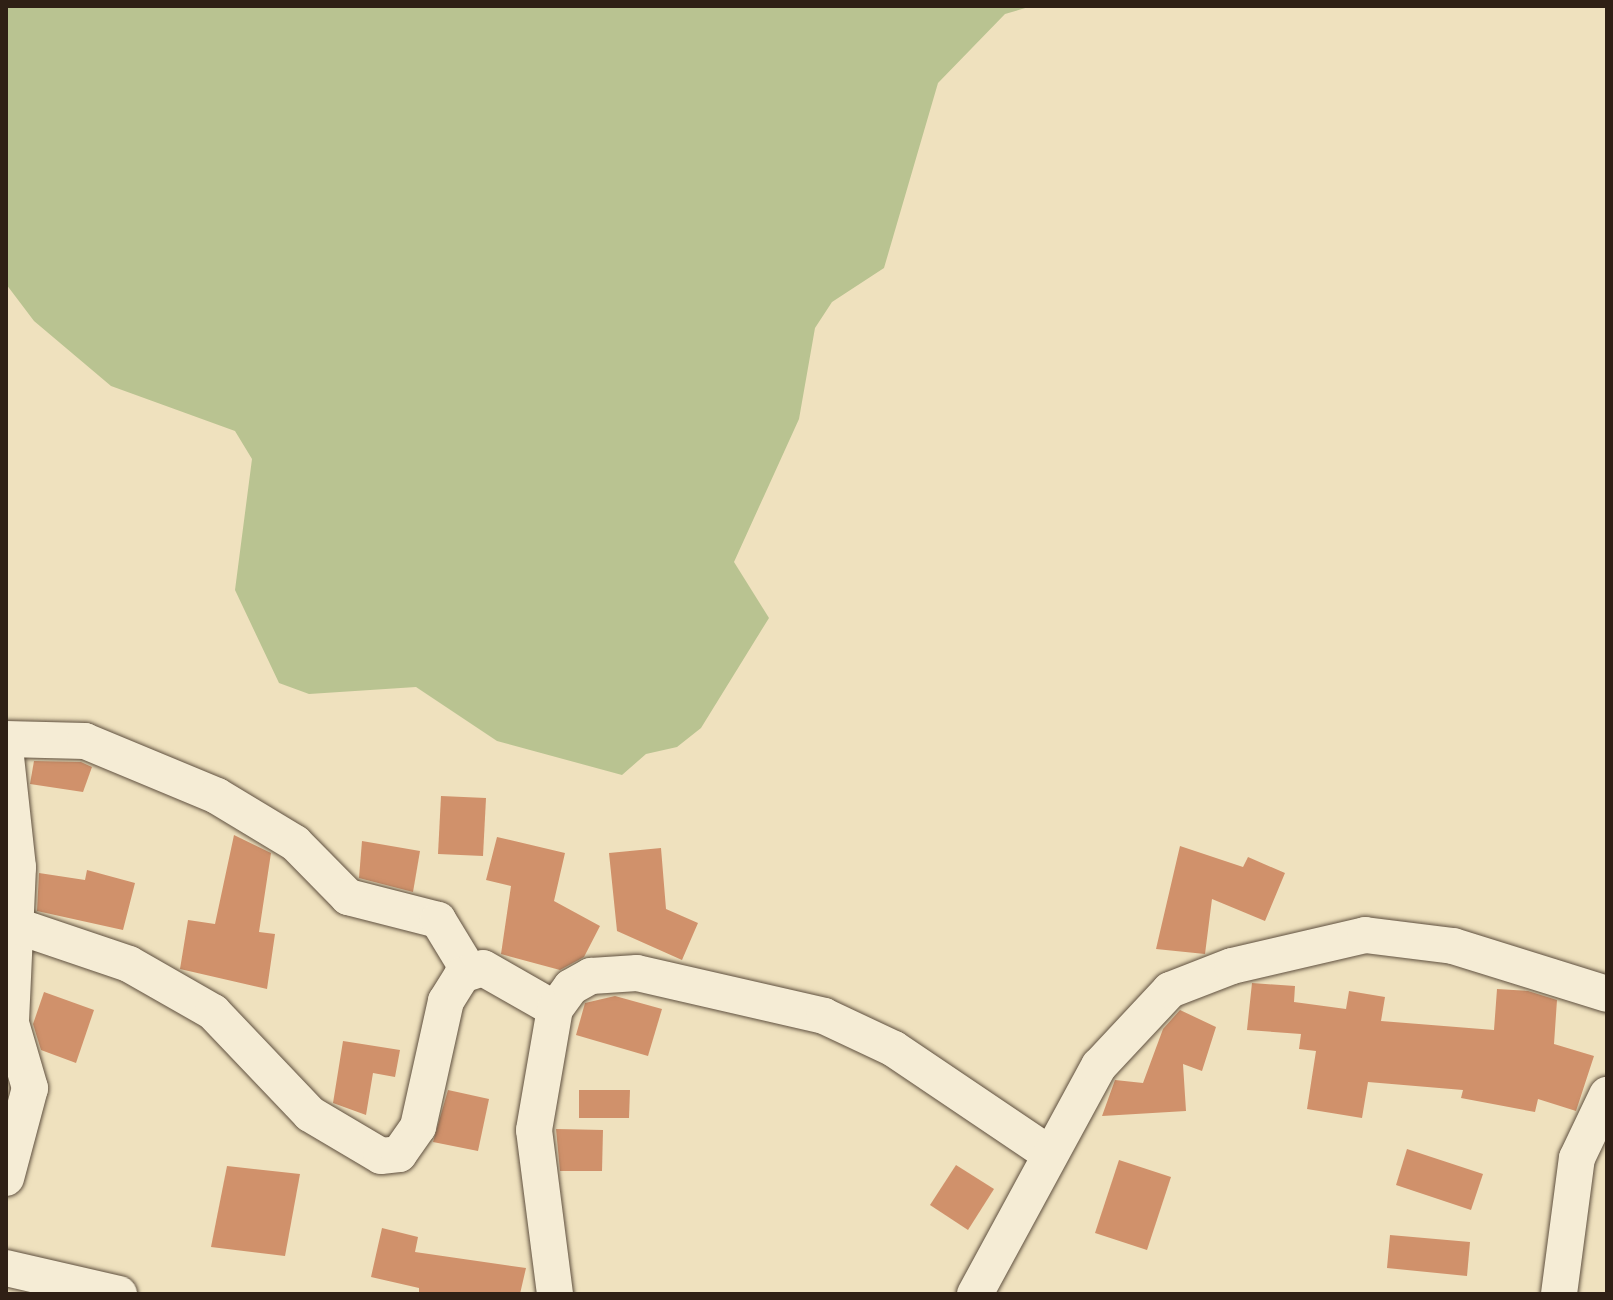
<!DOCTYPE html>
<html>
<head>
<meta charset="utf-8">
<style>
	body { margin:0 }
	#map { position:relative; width:1613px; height:1300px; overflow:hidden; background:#efe1be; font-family:Cardo,serif }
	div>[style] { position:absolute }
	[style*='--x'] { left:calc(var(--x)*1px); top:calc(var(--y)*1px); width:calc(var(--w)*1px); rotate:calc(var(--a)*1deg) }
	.green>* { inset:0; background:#b9c391 }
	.building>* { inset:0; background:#d0916b }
	.roads { filter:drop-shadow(0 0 2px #5f503f) drop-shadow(0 0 2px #5f503f) }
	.minor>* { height:36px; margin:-18px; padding:0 18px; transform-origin:18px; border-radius:18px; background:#f5ecd5 }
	span { translate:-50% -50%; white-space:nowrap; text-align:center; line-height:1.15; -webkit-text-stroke:7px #f5ecd5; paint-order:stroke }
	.frame { position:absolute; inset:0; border:8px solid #2f2015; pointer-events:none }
</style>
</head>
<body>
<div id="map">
	<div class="green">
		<div style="clip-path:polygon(6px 6px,1032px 6px,1005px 14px,938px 83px,884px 268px,832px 302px,815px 328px,799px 419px,734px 562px,769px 618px,701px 728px,677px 747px,646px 754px,622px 775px,497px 741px,416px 687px,309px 694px,279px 683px,235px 590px,252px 459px,235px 431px,111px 386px,34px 321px,6px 284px)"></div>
	</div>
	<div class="building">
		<div style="clip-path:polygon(34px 761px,81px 762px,92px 767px,83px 792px,30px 784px)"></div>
		<div style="clip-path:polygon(441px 796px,486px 798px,483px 856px,438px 854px)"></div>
		<div style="clip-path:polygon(234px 835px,271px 853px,259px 932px,275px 934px,267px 989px,180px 969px,188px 920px,215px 924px)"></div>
		<div style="clip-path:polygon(497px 837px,565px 853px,554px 901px,600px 926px,584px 957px,560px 970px,501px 954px,511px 886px,486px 880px)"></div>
		<div style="clip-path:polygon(362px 841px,420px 851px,413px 892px,359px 878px)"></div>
		<div style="clip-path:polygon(1180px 846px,1243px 867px,1248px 857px,1285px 873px,1265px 921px,1212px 899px,1205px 954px,1156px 949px)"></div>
		<div style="clip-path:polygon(661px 848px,666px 909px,698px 923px,682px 960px,617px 931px,609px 853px)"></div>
		<div style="clip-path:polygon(87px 870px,135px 883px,123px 930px,37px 911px,39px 873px,85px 880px)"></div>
		<div style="clip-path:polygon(1252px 983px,1295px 986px,1294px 1002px,1346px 1009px,1349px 991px,1385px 997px,1381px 1021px,1494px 1030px,1497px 989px,1528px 991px,1557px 1000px,1554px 1044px,1594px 1056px,1576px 1111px,1538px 1099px,1535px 1112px,1461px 1098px,1463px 1090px,1368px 1082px,1362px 1118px,1307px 1109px,1316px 1051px,1299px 1049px,1301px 1034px,1247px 1030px)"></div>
		<div style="clip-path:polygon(44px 992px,94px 1010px,76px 1063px,41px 1050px,33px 1024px)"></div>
		<div style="clip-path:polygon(615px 996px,662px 1009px,648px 1056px,576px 1035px,585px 1003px)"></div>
		<div style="clip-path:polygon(1180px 1010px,1216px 1027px,1202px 1071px,1183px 1064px,1186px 1111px,1102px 1116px,1115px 1080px,1143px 1083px,1163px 1029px)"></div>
		<div style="clip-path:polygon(343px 1041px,400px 1050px,395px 1077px,373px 1073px,366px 1115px,333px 1103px)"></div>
		<div style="clip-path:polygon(448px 1090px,489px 1099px,478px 1151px,433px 1142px)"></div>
		<div style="clip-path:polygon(579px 1090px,630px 1090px,629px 1118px,579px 1118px)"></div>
		<div style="clip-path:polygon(556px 1129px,603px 1130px,602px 1171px,560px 1171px)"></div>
		<div style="clip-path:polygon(1407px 1149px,1483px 1174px,1471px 1210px,1396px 1185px)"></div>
		<div style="clip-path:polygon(1119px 1160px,1171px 1177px,1147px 1250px,1095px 1233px)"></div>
		<div style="clip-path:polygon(956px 1165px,994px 1189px,968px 1230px,930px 1205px)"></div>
		<div style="clip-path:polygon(227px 1166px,300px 1174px,285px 1256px,211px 1247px)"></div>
		<div style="clip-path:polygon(382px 1228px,418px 1237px,415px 1252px,526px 1268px,520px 1294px,419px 1294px,419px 1288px,371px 1277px)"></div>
		<div style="clip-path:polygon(1390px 1235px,1470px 1242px,1467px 1276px,1387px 1268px)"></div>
	</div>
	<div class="roads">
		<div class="minor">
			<div style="--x:6;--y:739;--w:79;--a:1.5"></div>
			<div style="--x:85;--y:741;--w:143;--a:22.6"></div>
			<div style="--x:217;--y:796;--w:91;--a:31.1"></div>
			<div style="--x:295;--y:843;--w:76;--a:45.5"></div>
			<div style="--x:348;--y:897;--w:93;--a:14.3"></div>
			<div style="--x:438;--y:920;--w:60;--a:58.7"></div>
			<div style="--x:6;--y:757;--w:111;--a:83.8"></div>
			<div style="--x:18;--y:867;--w:156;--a:92.6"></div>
			<div style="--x:11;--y:1023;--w:68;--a:73.7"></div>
			<div style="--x:30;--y:1088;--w:93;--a:104.9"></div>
			<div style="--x:17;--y:926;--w:118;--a:18.7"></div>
			<div style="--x:129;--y:964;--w:97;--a:29.7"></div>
			<div style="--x:213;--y:1012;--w:141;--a:46.4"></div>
			<div style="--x:310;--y:1114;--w:82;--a:30.6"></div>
			<div style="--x:381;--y:1156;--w:18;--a:-6"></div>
			<div style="--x:399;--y:1154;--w:33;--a:-55"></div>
			<div style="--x:418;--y:1127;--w:129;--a:-77.5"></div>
			<div style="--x:446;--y:1001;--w:31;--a:-58"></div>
			<div style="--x:462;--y:975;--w:22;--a:-18"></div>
			<div style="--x:483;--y:968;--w:83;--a:29.7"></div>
			<div style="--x:6;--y:1268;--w:116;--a:13"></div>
			<div style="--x:555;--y:1294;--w:165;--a:-97.3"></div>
			<div style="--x:534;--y:1130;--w:123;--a:-80.2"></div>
			<div style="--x:555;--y:1009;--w:27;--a:-54"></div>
			<div style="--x:571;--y:987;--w:23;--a:-29"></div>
			<div style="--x:591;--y:976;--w:46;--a:-3.7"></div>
			<div style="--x:637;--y:973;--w:192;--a:12.9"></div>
			<div style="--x:824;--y:1016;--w:77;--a:25.2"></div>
			<div style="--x:894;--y:1049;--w:186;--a:34"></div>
			<div style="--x:975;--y:1294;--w:260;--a:-61.5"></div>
			<div style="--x:1099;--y:1066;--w:104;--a:-46.9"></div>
			<div style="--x:1170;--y:990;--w:66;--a:-21.2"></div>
			<div style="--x:1232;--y:966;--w:137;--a:-13.1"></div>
			<div style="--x:1365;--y:935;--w:89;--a:7.1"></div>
			<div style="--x:1453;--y:946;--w:161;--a:17.3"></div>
			<div style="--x:1559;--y:1294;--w:137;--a:-82.5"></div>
			<div style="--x:1577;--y:1158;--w:70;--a:-64.5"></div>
		</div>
	</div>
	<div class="frame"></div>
</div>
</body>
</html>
